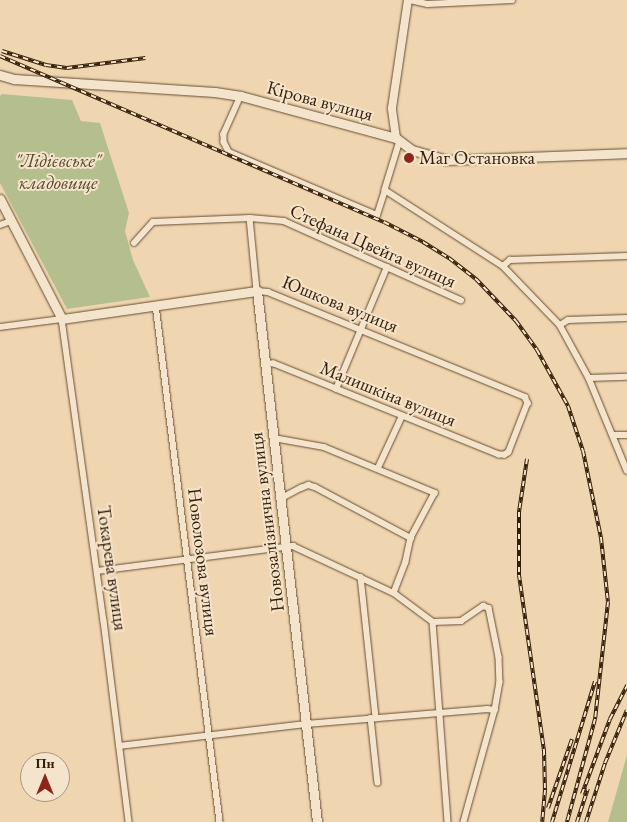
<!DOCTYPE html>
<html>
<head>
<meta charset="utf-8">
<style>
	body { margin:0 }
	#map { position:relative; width:627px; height:822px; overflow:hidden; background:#f0d6b0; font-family:"EB Garamond",serif }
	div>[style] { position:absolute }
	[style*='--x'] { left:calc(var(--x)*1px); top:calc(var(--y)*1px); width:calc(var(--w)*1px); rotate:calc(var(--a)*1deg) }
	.green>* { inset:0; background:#b5bf8e }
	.roads { filter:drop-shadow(0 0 1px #644d32) drop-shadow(0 0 1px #644d32) }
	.minor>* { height:5.5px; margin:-2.75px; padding:0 2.75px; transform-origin:2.75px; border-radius:2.75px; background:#f5e4cc }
	.tertiary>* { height:8px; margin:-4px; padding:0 4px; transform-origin:4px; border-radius:4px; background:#f5e4cc }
	.secondary>* { height:9px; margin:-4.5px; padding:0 4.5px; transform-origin:4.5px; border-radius:4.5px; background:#f5e4cc }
	.rail>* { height:4px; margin-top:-2px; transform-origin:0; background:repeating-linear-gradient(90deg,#f5e4cc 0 5.5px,#361f08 0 11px); box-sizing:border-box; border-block:1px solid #361f08 }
	.dots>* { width:14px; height:14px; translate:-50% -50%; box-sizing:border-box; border:2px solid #f5e4cc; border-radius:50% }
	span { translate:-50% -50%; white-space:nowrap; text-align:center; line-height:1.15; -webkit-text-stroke:4px #f5e4cc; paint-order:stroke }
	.street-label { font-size:19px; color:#361f08 }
	.poi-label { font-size:19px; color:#361f08 }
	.left { translate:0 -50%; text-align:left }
	.park-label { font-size:19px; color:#56472a; font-style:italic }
	.north { position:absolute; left:20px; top:752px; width:50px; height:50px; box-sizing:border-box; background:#f5e4cc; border:1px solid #a9957e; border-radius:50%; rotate:0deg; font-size:14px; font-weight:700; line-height:20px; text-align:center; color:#361f08 }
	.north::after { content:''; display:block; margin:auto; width:18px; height:22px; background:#8f2418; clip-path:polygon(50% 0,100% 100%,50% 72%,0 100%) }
</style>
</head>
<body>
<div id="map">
	<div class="green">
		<div style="clip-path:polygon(2px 94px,72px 100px,81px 121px,100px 123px,129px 213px,125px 231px,133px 260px,150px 297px,67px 309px,0 183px,0 96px)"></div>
		<div style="clip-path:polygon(627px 755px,627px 822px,608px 822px)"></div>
	</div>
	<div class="roads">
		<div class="minor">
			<div style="--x:410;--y:0;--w:18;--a:13"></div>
			<div style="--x:428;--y:4;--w:84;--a:-2.7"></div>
			<div style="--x:241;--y:96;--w:42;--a:114.1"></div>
			<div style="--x:224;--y:134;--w:8;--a:90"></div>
			<div style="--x:224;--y:142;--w:11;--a:63"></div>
			<div style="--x:229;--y:152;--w:161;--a:23.1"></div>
			<div style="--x:377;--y:215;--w:26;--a:-72"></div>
			<div style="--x:400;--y:141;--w:51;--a:107"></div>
			<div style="--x:385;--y:190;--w:140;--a:32.8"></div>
			<div style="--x:503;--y:266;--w:9;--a:-41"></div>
			<div style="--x:510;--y:260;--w:117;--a:-2"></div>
			<div style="--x:250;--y:218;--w:73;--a:84.5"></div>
			<div style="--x:257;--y:291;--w:11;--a:5"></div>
			<div style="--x:268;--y:292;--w:278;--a:22.2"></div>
			<div style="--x:525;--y:397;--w:7;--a:63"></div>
			<div style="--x:528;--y:403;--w:53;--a:111.2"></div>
			<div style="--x:509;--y:452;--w:5;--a:143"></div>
			<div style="--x:505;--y:455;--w:6;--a:180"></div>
			<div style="--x:499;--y:455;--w:176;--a:-158"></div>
			<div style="--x:336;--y:389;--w:67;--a:-158"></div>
			<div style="--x:274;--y:364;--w:8;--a:180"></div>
			<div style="--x:0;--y:225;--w:12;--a:-20"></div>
			<div style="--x:134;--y:243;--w:28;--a:-48"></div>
			<div style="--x:153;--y:222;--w:97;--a:-2.4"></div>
			<div style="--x:250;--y:218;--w:34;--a:5"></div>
			<div style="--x:284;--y:221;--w:194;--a:24.1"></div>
			<div style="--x:503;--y:266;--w:82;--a:46"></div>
			<div style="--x:560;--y:325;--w:60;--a:61.3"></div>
			<div style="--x:589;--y:378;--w:100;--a:67.6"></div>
			<div style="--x:156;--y:305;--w:521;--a:82.94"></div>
			<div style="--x:560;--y:325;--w:9;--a:-32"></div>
			<div style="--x:568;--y:320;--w:59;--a:-1.9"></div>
			<div style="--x:0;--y:327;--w:63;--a:-7.4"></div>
			<div style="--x:62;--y:319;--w:305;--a:82.1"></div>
			<div style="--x:104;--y:621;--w:203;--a:82.9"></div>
			<div style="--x:589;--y:378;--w:38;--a:-2"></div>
			<div style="--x:336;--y:389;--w:132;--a:-67.3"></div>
			<div style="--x:613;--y:435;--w:14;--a:0"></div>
			<div style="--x:274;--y:438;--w:51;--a:10.2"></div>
			<div style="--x:324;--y:447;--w:120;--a:22.5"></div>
			<div style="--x:435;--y:493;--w:51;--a:118.1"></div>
			<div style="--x:411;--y:538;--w:25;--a:102"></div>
			<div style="--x:406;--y:562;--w:33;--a:111"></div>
			<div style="--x:378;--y:468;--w:57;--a:-65.2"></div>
			<div style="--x:280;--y:499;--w:24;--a:-28"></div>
			<div style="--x:301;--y:488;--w:8;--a:-23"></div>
			<div style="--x:308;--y:485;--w:7;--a:16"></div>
			<div style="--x:315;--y:487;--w:109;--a:28"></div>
			<div style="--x:97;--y:571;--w:198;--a:-7.3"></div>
			<div style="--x:293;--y:546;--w:111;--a:25"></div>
			<div style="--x:394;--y:593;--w:49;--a:36.6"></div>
			<div style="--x:433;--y:622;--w:28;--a:-2"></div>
			<div style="--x:461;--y:621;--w:27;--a:-34"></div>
			<div style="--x:483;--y:606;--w:6;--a:18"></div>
			<div style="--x:489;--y:608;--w:50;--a:78.5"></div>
			<div style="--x:499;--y:657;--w:25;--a:88"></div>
			<div style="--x:500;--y:682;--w:28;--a:100"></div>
			<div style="--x:495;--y:710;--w:116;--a:105.5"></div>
			<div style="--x:361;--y:577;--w:142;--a:83.9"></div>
			<div style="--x:433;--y:622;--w:201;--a:85.7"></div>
			<div style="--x:371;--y:718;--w:65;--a:83.9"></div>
			<div style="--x:119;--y:746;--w:188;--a:-6.7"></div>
			<div style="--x:306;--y:724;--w:182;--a:-4.7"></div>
			<div style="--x:487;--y:709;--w:8;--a:7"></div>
		</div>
		<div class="tertiary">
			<div style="--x:396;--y:138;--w:30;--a:-98"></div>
			<div style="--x:392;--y:108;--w:109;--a:-81.6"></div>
		</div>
		<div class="secondary">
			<div style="--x:0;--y:75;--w:15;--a:16"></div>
			<div style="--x:14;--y:79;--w:201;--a:3.7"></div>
			<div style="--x:215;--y:92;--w:26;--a:9"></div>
			<div style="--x:241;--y:96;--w:161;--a:15.2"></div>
			<div style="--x:396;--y:138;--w:20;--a:37"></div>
			<div style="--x:412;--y:150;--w:35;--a:16"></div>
			<div style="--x:446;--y:160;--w:181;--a:-2.2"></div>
			<div style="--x:0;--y:199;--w:135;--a:62.7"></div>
			<div style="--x:62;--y:319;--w:197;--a:-8.2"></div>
			<div style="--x:257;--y:291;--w:534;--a:83.55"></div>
		</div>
	</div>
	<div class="rail">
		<div style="--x:2;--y:51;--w:46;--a:17.7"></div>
		<div style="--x:46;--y:65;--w:21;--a:8"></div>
		<div style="--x:67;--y:68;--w:79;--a:-7.3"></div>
		<div style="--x:0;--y:56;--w:418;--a:23.4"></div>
		<div style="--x:384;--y:222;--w:44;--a:27.1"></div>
		<div style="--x:423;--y:242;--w:31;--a:32"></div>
		<div style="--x:449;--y:258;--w:34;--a:38"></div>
		<div style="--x:476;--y:279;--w:58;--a:46.4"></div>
		<div style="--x:516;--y:321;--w:36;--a:54"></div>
		<div style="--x:537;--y:350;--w:64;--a:61"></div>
		<div style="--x:568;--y:406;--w:47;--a:71.6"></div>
		<div style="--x:583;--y:451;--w:89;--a:78.3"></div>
		<div style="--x:601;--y:538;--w:64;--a:83.8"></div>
		<div style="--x:608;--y:602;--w:118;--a:96.3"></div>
		<div style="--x:595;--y:719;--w:107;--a:105.2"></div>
		<div style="--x:527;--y:459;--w:54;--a:98.6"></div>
		<div style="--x:519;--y:512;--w:63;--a:90"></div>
		<div style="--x:519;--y:575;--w:177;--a:81.9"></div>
		<div style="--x:544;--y:750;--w:40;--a:88.6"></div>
		<div style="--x:545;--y:790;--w:32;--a:95"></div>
		<div style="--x:582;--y:794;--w:80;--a:-69.5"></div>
		<div style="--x:610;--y:719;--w:38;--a:-63"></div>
		<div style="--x:548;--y:808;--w:73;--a:-70.8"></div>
		<div style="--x:552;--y:822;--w:147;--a:-73"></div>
		<div style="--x:577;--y:822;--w:35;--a:-72"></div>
		<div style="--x:586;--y:822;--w:62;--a:-72.1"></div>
		<div style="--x:605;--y:763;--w:57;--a:-67.5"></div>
	</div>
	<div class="dots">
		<div style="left:409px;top:158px;background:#8f2418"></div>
	</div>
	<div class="street-label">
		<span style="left:320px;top:101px;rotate:15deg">Кірова вулиця</span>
		<span style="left:373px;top:246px;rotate:24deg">Стефана Цвейга вулиця</span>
		<span style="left:340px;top:304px;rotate:22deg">Юшкова вулиця</span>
		<span style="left:388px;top:394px;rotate:22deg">Малишкіна вулиця</span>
		<span style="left:267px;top:522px;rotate:-97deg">Новозалізнична вулиця</span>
		<span style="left:203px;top:562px;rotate:83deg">Новолозова вулиця</span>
		<span style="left:112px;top:568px;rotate:82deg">Токарева вулиця</span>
	</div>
	<div class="poi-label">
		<span class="left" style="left:419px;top:158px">Маг Остановка</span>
	</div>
	<div class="park-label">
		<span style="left:58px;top:172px">"Лідієвське"<br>кладовище</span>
	</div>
	<div class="north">Пн</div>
</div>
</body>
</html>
